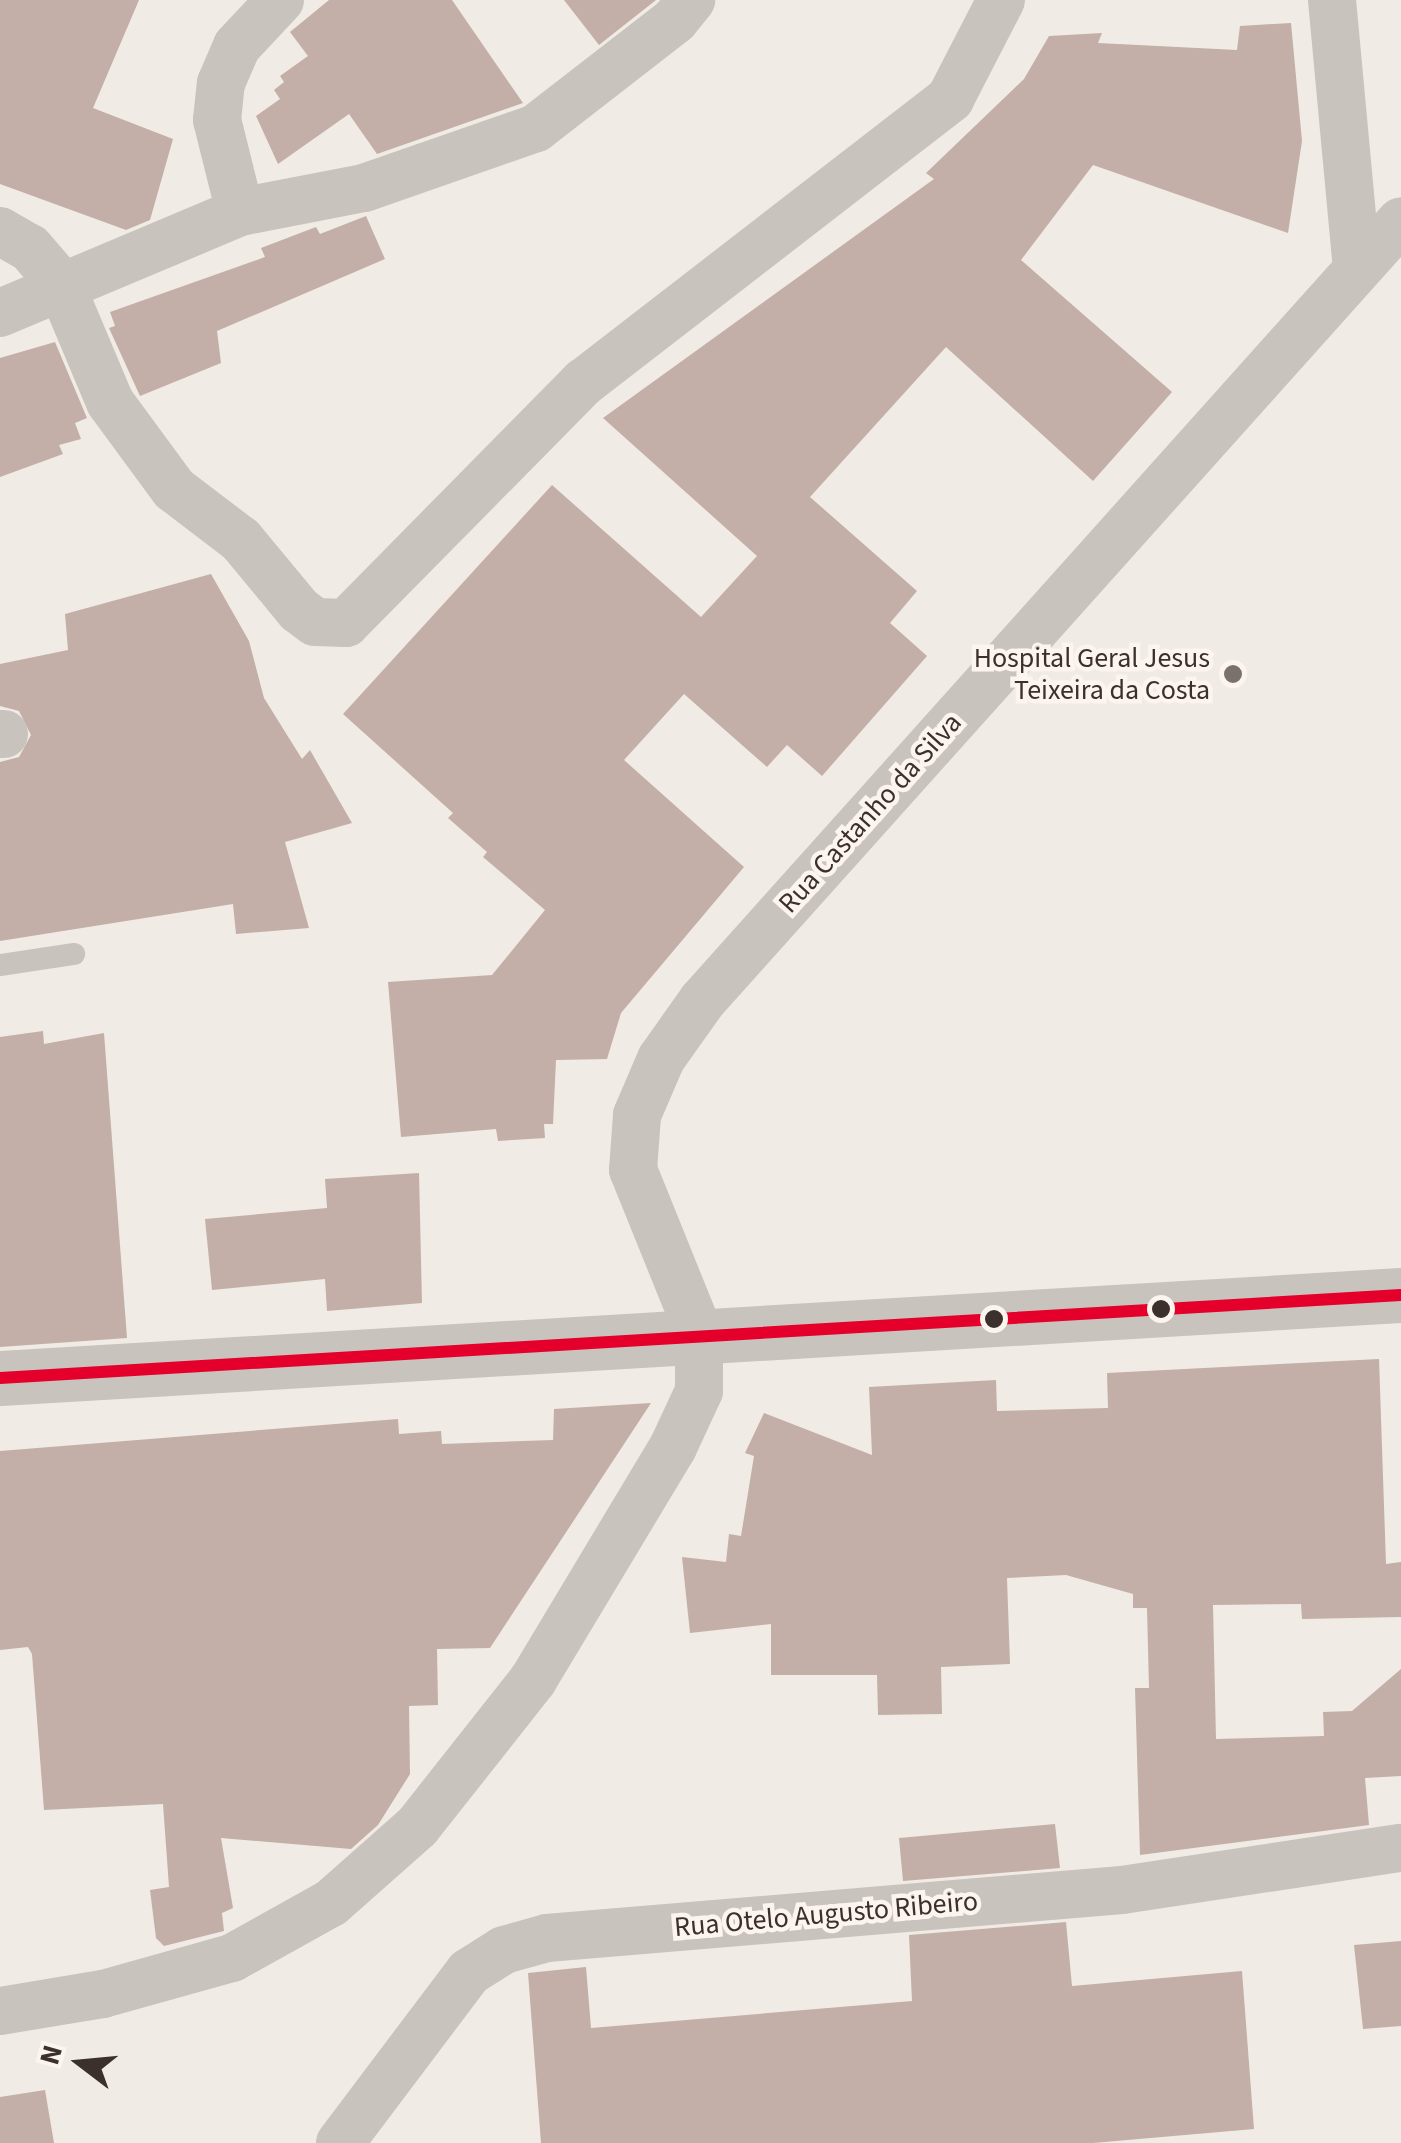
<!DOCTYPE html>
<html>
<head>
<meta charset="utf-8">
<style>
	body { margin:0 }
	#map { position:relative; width:1401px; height:2143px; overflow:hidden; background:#f0ebe5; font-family:"Source Sans 3",sans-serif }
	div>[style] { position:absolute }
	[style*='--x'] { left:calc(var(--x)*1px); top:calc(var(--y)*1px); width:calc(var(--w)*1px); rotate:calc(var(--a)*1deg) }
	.building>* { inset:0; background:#c3afa7 }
	.service>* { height:22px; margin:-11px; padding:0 11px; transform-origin:11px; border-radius:11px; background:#c9c3be }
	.minor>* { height:48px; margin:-24px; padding:0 24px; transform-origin:24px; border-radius:24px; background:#c9c3be }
	.tertiary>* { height:55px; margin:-27.5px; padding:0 27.5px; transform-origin:27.5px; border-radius:27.5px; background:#c9c3be }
	.bus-1>* { height:12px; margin:-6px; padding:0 6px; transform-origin:6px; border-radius:6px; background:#e4002b }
	.dots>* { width:28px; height:28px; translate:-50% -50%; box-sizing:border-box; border:5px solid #fbf5ee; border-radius:50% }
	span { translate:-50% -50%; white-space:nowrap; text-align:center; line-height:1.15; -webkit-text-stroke:9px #fbf5ee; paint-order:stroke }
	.poi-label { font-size:28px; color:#3b302b }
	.right { translate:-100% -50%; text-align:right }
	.street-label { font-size:28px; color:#3b302b }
	.north { position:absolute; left:30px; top:2013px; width:100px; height:100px; -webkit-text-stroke:8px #fbf5ee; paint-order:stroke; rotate:286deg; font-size:28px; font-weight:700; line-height:40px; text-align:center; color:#3b302b }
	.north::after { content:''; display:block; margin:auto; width:35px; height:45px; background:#3b302b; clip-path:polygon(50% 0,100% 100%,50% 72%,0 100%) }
</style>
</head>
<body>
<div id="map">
	<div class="building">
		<div style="clip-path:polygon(0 0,139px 0,93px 108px,173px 139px,150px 220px,126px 230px,0 184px)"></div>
		<div style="clip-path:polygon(329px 0,452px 0,523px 103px,377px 154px,349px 114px,278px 164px,256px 116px,280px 99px,274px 90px,284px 82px,280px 76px,308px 56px,290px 32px)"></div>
		<div style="clip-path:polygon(564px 0,656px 0,599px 45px)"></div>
		<div style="clip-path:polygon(1291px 23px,1302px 141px,1288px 233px,1093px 165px,1021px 260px,1172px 392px,1093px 481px,946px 347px,810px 497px,917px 591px,890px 623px,927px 656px,822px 776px,787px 745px,767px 767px,684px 694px,624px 760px,744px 867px,621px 1013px,607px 1059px,556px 1060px,553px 1124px,544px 1124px,545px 1138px,498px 1141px,496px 1129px,401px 1137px,388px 982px,492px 975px,545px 910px,483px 857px,487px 852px,448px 818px,453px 813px,343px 714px,552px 485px,701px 617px,757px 556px,603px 418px,934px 179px,926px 173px,1024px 79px,1049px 36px,1102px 33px,1098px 43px,1237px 50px,1240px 26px)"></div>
		<div style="clip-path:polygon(366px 216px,385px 259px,217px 331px,221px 363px,140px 396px,109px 328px,115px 326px,110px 312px,265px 257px,261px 248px,316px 227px,320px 234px)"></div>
		<div style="clip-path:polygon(55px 342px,87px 418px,75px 423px,81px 439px,59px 445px,63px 454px,0 477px,0 358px)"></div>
		<div style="clip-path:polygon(211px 574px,249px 641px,264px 698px,302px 759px,310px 750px,352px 823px,285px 842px,309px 928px,236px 934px,233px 904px,0 941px,0 762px,19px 757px,31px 735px,19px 711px,0 706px,0 664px,68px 650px,65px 614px)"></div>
		<div style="clip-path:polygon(43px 1031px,44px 1044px,104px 1033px,127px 1338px,0 1347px,0 1037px)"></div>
		<div style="clip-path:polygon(419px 1173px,422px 1303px,327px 1311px,325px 1279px,212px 1290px,205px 1219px,327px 1208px,325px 1179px)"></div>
		<div style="clip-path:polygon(1379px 1359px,1386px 1564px,1401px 1562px,1401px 1617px,1302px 1619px,1301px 1604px,1213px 1605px,1216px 1739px,1324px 1736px,1323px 1712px,1352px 1711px,1401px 1669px,1401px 1776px,1365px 1778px,1369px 1825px,1140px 1855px,1135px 1688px,1149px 1688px,1147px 1608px,1133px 1608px,1133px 1594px,1066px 1575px,1007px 1578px,1010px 1664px,941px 1667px,942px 1714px,878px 1715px,877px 1675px,771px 1675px,771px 1624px,690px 1633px,682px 1557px,726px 1562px,729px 1534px,741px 1536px,754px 1456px,745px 1453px,764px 1413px,872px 1455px,869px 1387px,996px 1380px,997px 1411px,1108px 1408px,1107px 1373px)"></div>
		<div style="clip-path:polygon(651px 1403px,490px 1648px,437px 1649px,438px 1705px,409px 1706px,410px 1774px,378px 1825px,351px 1849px,221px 1838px,233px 1908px,222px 1913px,224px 1931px,164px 1946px,156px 1938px,150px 1890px,169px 1887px,163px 1804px,44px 1810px,32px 1654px,28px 1647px,0 1650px,0 1451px,398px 1419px,399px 1434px,441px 1431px,442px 1444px,553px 1440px,554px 1409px)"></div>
		<div style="clip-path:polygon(1055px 1824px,1060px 1868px,903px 1881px,899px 1838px)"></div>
		<div style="clip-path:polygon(1066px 1922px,1072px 1986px,1242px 1971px,1254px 2129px,1093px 2143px,541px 2143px,528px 1973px,586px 1967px,591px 2028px,912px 2001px,909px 1935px)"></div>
		<div style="clip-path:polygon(1401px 1941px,1401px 2026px,1363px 2029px,1354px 1945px)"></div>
		<div style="clip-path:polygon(45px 2090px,54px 2143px,0 2143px,0 2097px)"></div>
	</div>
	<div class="service">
		<div style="--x:0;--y:965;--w:75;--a:-8.5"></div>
	</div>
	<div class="minor">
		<div style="--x:1332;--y:0;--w:268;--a:84.7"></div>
		<div style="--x:240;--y:212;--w:126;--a:-11"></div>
		<div style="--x:364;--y:188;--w:182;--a:-19.2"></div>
		<div style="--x:536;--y:128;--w:176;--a:-37.8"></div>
		<div style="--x:675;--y:20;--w:26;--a:-51"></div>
		<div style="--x:0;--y:231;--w:34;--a:30"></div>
		<div style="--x:30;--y:248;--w:46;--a:49.4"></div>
		<div style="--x:60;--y:283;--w:129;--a:67.2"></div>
		<div style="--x:110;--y:402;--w:108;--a:53.7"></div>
		<div style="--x:174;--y:489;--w:84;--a:37.3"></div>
		<div style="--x:241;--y:540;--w:91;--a:50.4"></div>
		<div style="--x:299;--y:610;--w:20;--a:37"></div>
		<div style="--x:315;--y:622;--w:31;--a:2"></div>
		<div style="--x:346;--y:623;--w:339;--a:-45.4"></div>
		<div style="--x:584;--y:382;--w:463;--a:-37.7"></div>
		<div style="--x:950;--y:99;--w:111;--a:-62.7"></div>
		<div style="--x:0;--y:313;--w:260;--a:-22.8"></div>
		<div style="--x:240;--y:212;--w:95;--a:-104"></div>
		<div style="--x:217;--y:120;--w:37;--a:-84"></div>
		<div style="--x:221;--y:83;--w:40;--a:-66.6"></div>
		<div style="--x:237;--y:46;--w:63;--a:-46.9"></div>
		<div style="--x:0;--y:734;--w:4;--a:0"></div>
		<div style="--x:0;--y:2011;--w:104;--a:-9.4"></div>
		<div style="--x:103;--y:1994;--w:134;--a:-15.6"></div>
		<div style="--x:232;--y:1958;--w:113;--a:-29.1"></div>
		<div style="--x:331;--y:1903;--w:115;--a:-41.5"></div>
		<div style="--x:417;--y:1827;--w:187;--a:-51.7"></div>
		<div style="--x:533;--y:1680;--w:272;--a:-59"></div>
		<div style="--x:673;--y:1447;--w:62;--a:-65.1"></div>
		<div style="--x:699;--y:1391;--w:58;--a:-90"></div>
		<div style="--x:699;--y:1333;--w:176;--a:-112"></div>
		<div style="--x:633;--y:1170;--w:55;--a:-85.8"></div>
		<div style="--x:637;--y:1115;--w:61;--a:-66.8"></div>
		<div style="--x:661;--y:1059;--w:71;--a:-54.7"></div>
		<div style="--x:702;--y:1001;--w:1047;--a:-48.13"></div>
		<div style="--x:340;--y:2143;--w:214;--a:-53"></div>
		<div style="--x:469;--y:1972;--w:41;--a:-32.2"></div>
		<div style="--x:504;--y:1950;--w:45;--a:-15.6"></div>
		<div style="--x:547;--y:1938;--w:577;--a:-4.77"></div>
		<div style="--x:1122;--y:1890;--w:282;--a:-8.6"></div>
	</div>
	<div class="tertiary">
		<div style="--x:0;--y:1378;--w:1403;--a:-3.39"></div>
	</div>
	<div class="bus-1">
		<div style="--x:0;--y:1378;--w:1403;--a:-3.39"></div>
	</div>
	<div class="dots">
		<div style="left:1233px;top:674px;background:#7a716c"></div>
		<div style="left:1161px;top:1309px;background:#3b302b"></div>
		<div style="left:994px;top:1319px;background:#3b302b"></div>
	</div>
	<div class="poi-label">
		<span class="right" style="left:1210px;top:674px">Hospital Geral Jesus<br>Teixeira da Costa</span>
	</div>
	<div class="street-label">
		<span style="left:870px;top:813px;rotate:-48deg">Rua Castanho da Silva</span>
		<span style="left:826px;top:1914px;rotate:-5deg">Rua Otelo Augusto Ribeiro</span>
	</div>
	<div class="north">N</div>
</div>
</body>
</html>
